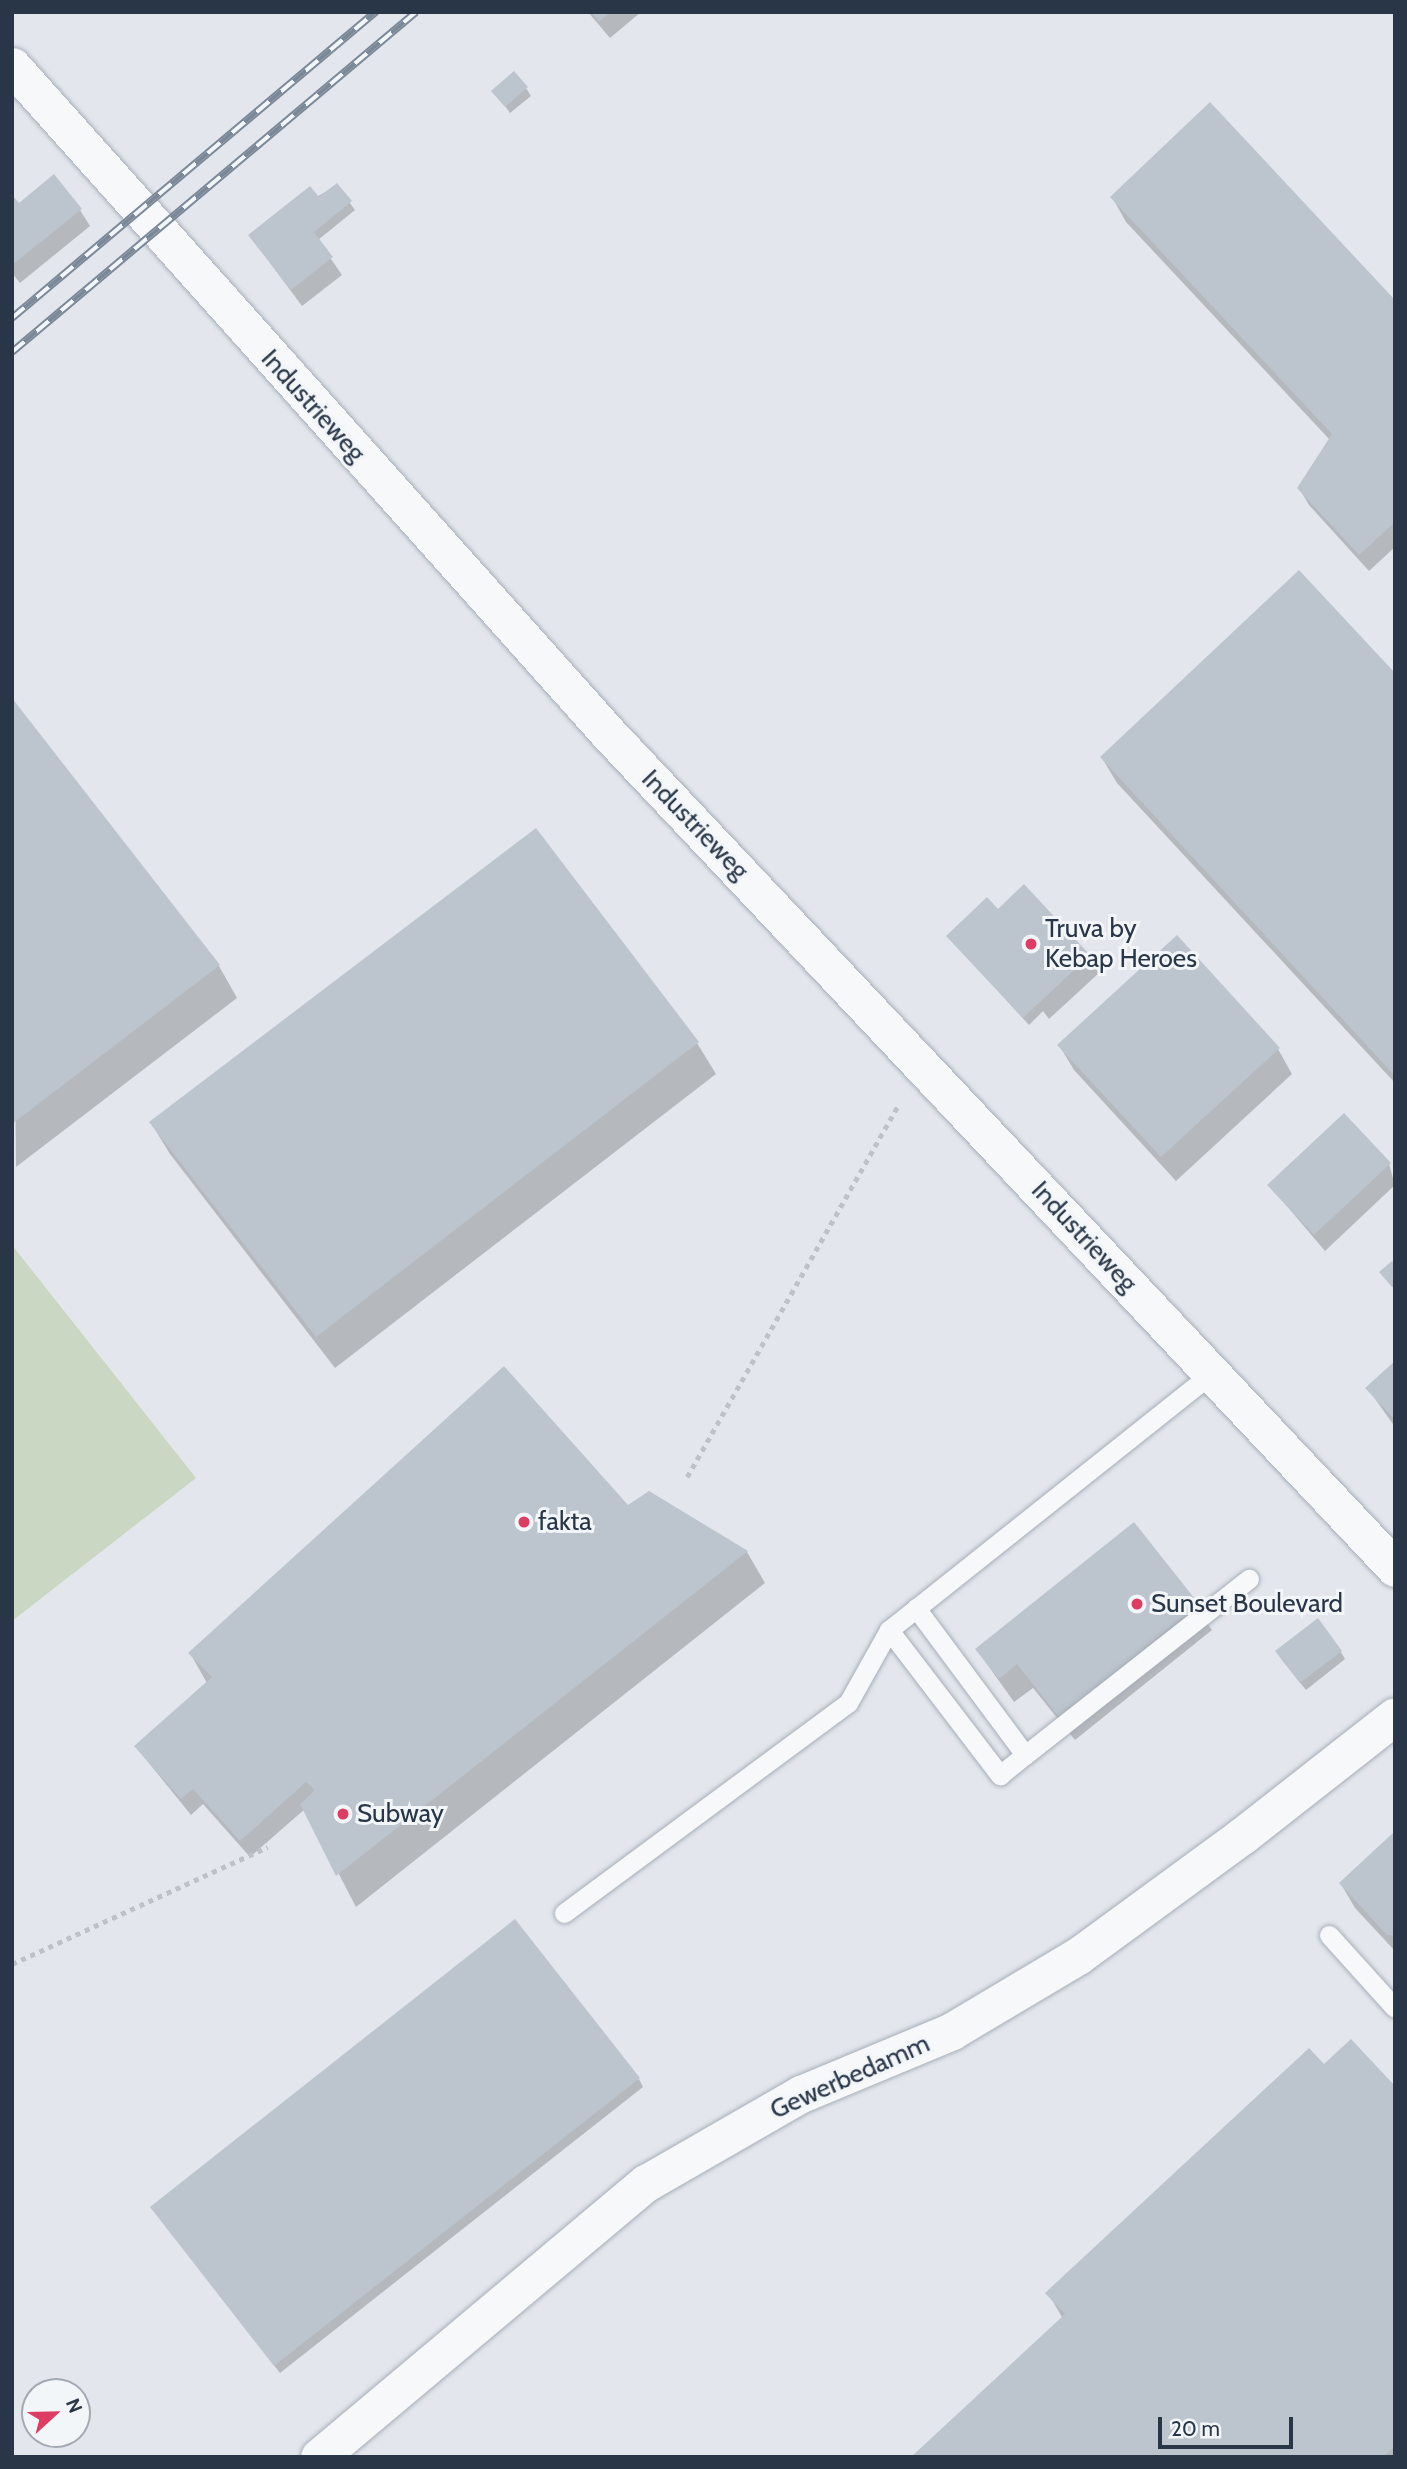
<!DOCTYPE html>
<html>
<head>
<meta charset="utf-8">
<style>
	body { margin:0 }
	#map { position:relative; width:1407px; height:2469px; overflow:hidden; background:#e3e7ed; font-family:Cabin,sans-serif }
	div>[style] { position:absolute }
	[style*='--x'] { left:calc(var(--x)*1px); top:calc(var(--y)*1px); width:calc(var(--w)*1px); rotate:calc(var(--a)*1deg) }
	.green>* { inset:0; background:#cad7c3 }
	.shadow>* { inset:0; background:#0003 }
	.building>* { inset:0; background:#bcc4cd }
	.path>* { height:4.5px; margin-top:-2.25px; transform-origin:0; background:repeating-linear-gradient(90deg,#bcc2c8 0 5px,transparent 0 10px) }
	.roads { filter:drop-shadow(0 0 2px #a7aeb8) drop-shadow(0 0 2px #a7aeb8) }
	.lane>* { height:19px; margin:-9.5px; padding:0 9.5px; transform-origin:9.5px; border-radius:9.5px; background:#f6f8fa }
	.street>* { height:37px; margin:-18.5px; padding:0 18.5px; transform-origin:18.5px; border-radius:18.5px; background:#f6f8fa }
	.rail>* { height:8px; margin-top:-4px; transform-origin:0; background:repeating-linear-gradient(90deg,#f3f6f9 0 16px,#7a8898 0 32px); box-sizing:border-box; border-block:2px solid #7a8898 }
	.dots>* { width:19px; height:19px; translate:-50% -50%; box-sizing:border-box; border:4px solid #f3f6f9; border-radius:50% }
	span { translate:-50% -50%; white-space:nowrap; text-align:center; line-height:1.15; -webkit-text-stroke:6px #f3f6f9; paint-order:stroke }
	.street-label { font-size:26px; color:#283647 }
	.poi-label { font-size:26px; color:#283647 }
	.left { translate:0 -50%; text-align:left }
	.frame { position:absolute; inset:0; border:14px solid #283647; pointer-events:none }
	.north { position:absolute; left:21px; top:2378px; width:70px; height:70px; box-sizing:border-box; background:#f3f6f9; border:2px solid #a2a9b2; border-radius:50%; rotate:68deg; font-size:19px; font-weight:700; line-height:28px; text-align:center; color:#283647 }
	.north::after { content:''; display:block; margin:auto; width:24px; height:32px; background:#de3c61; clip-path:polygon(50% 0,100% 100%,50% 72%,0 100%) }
	.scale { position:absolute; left:1158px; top:2417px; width:135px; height:32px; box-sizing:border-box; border:4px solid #283647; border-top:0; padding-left:9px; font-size:21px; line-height:24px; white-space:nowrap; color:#283647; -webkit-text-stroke:5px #f3f6f9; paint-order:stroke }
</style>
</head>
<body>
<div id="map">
	<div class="green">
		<div style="clip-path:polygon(12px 1245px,196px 1478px,12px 1621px)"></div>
	</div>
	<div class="shadow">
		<div style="clip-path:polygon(588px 12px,641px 12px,610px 38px)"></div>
		<div style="clip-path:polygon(526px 88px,531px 96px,510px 113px,494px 91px)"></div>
		<div style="clip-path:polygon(337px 185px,355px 210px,318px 240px,342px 275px,302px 306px,250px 236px)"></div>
		<div style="clip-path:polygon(1112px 197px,1395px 303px,1395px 547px,1369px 571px,1309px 505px,1299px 488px,1330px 440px,1126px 222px)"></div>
		<div style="clip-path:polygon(12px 198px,19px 205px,80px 210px,90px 226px,20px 283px,12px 273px)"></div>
		<div style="clip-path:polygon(1395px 675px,1395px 1083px,1117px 783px,1102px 758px)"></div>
		<div style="clip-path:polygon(12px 701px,219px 966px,237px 998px,16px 1167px)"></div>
		<div style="clip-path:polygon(948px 936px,1089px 956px,1099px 973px,1049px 1019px,1043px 1011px,1029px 1025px)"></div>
		<div style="clip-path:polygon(697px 1043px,716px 1074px,335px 1368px,170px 1154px,151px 1123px)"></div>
		<div style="clip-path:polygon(1059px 1045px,1278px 1049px,1292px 1074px,1176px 1181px,1074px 1070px)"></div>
		<div style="clip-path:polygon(1389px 1164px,1395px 1185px,1325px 1251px,1269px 1185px)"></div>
		<div style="clip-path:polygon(1392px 1263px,1395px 1266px,1395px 1290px,1381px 1273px)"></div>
		<div style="clip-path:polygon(1395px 1363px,1395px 1427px,1368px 1389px)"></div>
		<div style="clip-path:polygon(1134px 1525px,1212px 1630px,1075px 1740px,1033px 1688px,1014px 1702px,977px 1650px)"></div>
		<div style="clip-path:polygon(747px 1552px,765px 1583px,356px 1907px,305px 1809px,250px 1857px,203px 1804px,191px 1815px,136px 1747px,207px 1683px,190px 1653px)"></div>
		<div style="clip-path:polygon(1341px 1652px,1345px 1659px,1306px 1690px,1282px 1660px)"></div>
		<div style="clip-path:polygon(1395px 1834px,1395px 1951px,1355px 1908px,1341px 1884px)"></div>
		<div style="clip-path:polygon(1324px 2066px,1395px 2088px,1395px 2457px,914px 2457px,1063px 2319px,1048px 2293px)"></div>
		<div style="clip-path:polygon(639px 2079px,643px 2087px,280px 2373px,152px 2208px)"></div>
	</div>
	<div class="building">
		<div style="clip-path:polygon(591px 12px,611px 12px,599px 22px)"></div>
		<div style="clip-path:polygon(514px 71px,528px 87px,505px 107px,491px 91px)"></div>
		<div style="clip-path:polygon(1210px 102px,1395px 300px,1395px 522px,1359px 555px,1297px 488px,1332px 434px,1110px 197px)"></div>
		<div style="clip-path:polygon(54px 174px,82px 209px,12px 265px,12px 195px,19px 203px)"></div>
		<div style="clip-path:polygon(337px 183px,352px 201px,314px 232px,333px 257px,291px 290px,248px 235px,310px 186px,319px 197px)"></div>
		<div style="clip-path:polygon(1299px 570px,1395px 673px,1395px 1076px,1100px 757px)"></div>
		<div style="clip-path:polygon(12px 698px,220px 965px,12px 1124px)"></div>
		<div style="clip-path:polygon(536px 828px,699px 1042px,316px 1337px,149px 1122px)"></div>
		<div style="clip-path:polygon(1024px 884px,1090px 955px,1023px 1018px,946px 936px,987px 897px,998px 909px)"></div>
		<div style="clip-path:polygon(1177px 935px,1280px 1048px,1161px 1157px,1057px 1045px)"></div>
		<div style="clip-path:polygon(1344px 1113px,1391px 1163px,1314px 1235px,1267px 1185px)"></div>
		<div style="clip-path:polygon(1392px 1261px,1395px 1264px,1392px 1287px,1379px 1272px)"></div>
		<div style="clip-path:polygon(1395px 1361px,1395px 1420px,1365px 1388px)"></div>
		<div style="clip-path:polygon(504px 1366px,628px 1505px,649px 1491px,748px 1551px,336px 1876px,300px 1804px,315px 1790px,306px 1782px,240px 1841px,193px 1789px,181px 1799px,134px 1746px,212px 1677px,188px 1653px)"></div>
		<div style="clip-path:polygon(1134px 1522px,1199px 1604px,1059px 1717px,1017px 1664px,999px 1679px,975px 1649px)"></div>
		<div style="clip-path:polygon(1318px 1618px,1342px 1651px,1300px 1683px,1275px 1651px)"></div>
		<div style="clip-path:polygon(1395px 1831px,1395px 1936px,1387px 1935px,1339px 1883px)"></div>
		<div style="clip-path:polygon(515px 1919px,640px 2078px,274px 2366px,150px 2207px)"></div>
		<div style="clip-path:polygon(1351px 2039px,1395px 2086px,1395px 2446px,1383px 2457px,911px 2457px,1065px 2314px,1045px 2293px,1309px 2048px,1324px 2064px)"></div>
	</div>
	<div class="path">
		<div style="--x:687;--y:1477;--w:429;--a:-60.4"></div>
		<div style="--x:12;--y:1964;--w:281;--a:-24.6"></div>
	</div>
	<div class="roads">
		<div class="lane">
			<div style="--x:916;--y:1608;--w:183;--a:53.4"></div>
			<div style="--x:1025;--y:1755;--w:285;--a:-38.2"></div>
			<div style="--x:889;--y:1630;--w:183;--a:52.6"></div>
			<div style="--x:1000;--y:1775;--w:32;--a:-39"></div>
			<div style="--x:564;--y:1913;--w:353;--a:-36.5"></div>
			<div style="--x:848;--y:1703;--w:84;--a:-60.7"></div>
			<div style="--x:889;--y:1630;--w:413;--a:-38.5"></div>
			<div style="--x:1329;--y:1935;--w:98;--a:47.9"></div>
		</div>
		<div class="street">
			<div style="--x:12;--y:66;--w:893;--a:48.22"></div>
			<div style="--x:607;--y:732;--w:1149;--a:46.69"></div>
			<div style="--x:319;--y:2457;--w:427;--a:-40"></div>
			<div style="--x:646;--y:2183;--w:179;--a:-29.9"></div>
			<div style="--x:801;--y:2094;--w:164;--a:-22.6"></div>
			<div style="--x:952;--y:2031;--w:147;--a:-30.8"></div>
			<div style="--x:1078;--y:1956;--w:203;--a:-36.2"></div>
			<div style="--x:1242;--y:1836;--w:194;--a:-38.1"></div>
		</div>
	</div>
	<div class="rail">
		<div style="--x:12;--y:318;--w:476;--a:-40.1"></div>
		<div style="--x:12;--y:352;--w:528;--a:-40.08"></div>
	</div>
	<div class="dots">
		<div style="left:1031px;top:944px;background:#de3c61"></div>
		<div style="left:524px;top:1522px;background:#de3c61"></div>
		<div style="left:1137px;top:1604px;background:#de3c61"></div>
		<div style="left:343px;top:1814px;background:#de3c61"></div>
	</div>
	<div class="street-label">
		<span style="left:313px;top:406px;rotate:48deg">Industrieweg</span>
		<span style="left:695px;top:825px;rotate:46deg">Industrieweg</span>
		<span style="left:1084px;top:1237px;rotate:47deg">Industrieweg</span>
		<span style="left:850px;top:2077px;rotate:-24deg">Gewerbedamm</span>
	</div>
	<div class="poi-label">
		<span class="left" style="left:1045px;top:944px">Truva by<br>Kebap Heroes</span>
		<span class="left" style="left:538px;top:1522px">fakta</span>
		<span class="left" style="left:1151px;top:1604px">Sunset Boulevard</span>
		<span class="left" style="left:357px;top:1814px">Subway</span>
	</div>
	<div class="frame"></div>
	<div class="north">N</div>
	<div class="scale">20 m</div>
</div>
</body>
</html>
